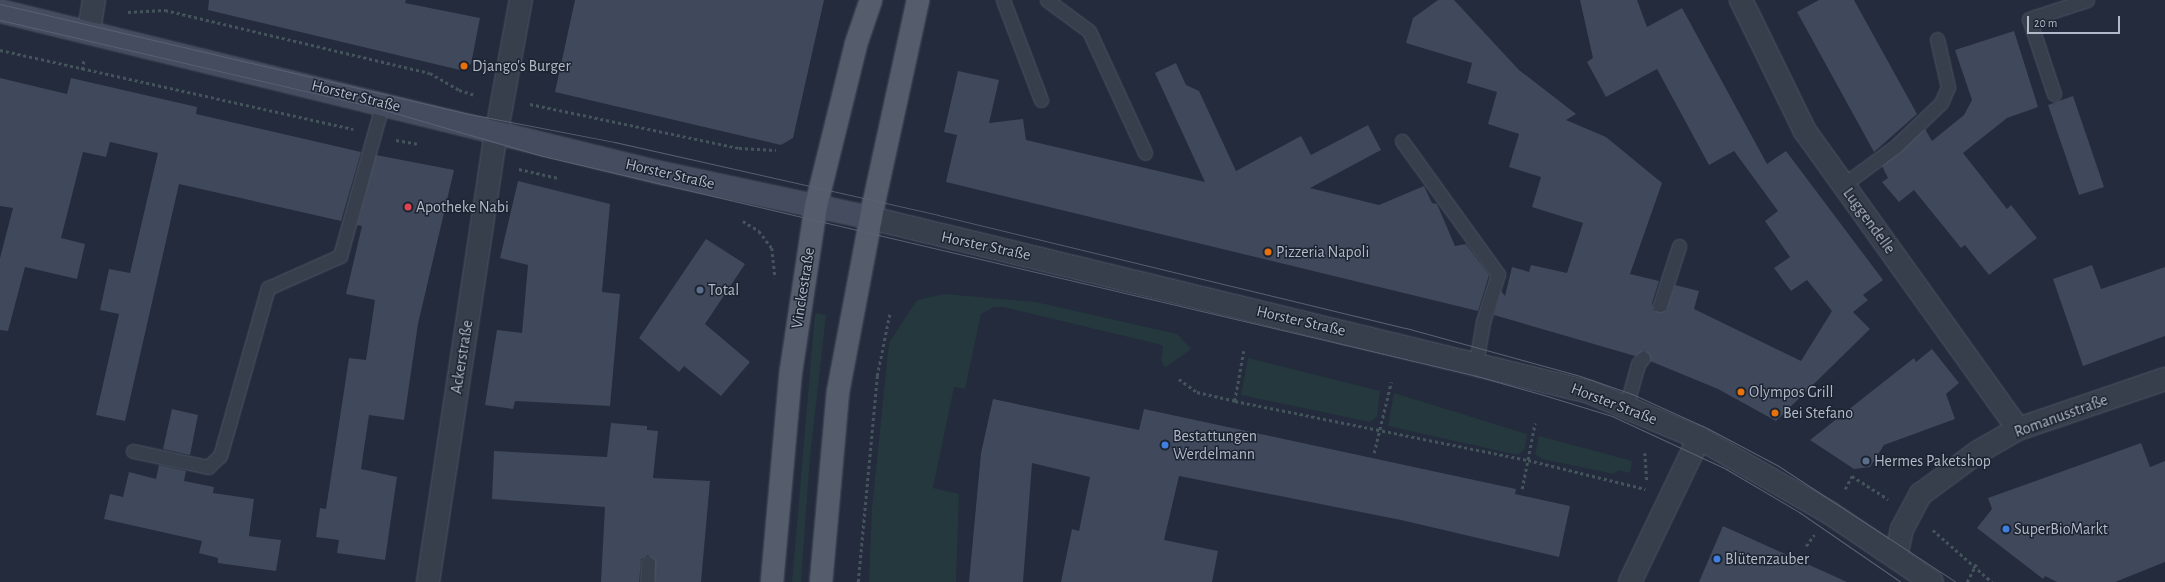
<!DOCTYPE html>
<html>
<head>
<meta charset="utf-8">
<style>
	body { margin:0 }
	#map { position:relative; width:2165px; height:582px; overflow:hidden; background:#232b3c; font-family:"Alegreya Sans",sans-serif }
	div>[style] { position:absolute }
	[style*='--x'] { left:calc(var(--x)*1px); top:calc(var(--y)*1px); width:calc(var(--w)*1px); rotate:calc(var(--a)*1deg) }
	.green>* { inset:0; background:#25383d }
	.building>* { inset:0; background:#3f495b }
	.path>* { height:2.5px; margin-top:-1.25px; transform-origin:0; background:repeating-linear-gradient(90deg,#43555a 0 3px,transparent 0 6px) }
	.roads { filter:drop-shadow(0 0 1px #4f5664) drop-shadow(0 0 1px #4f5664) }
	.service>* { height:13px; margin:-6.5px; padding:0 6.5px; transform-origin:6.5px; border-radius:6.5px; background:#373e4c }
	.minor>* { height:22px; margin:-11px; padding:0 11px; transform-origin:11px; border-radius:11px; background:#373e4c }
	.tertiary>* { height:22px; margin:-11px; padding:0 11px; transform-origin:11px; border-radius:11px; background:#373e4c }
	.secondary>* { height:22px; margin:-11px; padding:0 11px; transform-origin:11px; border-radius:11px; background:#454c5f }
	.primary>* { height:22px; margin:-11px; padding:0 11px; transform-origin:11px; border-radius:11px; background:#555d6c }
	.tram>* { height:1px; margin:-0.5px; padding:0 0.5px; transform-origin:0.5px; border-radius:0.5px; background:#596173 }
	.dots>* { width:11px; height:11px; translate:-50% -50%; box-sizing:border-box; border:2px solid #1c2331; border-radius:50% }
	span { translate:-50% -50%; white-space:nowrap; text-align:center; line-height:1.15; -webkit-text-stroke:3px #1c2331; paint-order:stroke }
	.poi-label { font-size:16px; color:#b2b9c8 }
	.left { translate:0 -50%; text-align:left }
	.street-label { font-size:16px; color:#b2b9c8 }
	.scale { position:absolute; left:2027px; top:16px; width:93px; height:18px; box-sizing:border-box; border:2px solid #b2b9c8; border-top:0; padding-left:5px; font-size:12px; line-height:14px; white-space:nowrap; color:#b2b9c8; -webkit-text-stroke:3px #1c2331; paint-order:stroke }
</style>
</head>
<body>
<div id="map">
	<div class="green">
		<div style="clip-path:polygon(945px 294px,1036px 302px,1177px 334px,1191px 349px,1165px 368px,1161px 360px,1163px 346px,1158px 344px,1003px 307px,994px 307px,981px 314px,965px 389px,954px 387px,933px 488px,959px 494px,956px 582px,869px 582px,872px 508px,889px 343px,917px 300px)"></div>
		<div style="clip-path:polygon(815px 313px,826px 315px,810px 457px,801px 582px,792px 582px)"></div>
		<div style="clip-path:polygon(1248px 358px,1380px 391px,1377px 417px,1370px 422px,1241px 395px)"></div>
		<div style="clip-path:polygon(1394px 393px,1527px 434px,1525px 449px,1518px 455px,1388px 426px)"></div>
		<div style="clip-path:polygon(1539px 436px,1632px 461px,1630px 473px,1618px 470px,1614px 474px,1542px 459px,1535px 454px)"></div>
	</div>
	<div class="building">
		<div style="clip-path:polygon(209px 0,406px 0,405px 3px,480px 18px,471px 64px,460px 70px,208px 10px)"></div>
		<div style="clip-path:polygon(575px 0,824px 0,793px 138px,781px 145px,555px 92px)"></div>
		<div style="clip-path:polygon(1438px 0,1454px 0,1519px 70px,1576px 114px,1566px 120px,1606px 137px,1662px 183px,1630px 274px,1659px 281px,1652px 303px,1654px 311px,1666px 311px,1675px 285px,1699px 291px,1694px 309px,1801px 361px,1832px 311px,1807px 280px,1791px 291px,1774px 268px,1790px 257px,1765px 221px,1778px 211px,1734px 151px,1709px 165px,1657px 69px,1606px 97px,1587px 62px,1593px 58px,1580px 0,1637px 0,1647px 27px,1682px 8px,1767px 164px,1786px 151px,1883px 280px,1863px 295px,1868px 300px,1853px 312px,1870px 329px,1776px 421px,1718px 389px,1650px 361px,1645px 350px,1635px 356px,1494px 315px,1501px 291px,1505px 296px,1512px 267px,1529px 272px,1531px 265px,1567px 273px,1583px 223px,1532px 207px,1541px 177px,1509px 167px,1519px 134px,1488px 124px,1497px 92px,1467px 83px,1472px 63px,1406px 43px,1413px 18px)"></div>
		<div style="clip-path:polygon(1819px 0,1854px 0,1917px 114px,1874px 152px,1797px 12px)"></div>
		<div style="clip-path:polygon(2014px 31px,2038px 107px,2007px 118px,1963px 153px,2007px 209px,2011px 205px,2037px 238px,1989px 275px,1965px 245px,1961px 248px,1914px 190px,1899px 202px,1882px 182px,1888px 178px,1882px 166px,1925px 129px,1932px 141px,1964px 115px,1972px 100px,1955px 50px)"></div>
		<div style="clip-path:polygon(1176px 63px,1186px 85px,1199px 91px,1236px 171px,1301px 136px,1311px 155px,1368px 125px,1381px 150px,1310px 188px,1379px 205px,1424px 186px,1432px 203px,1437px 204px,1455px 246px,1466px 244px,1489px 275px,1478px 311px,946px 182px,957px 135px,944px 132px,958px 71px,999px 80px,989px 123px,1023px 119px,1026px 140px,1205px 182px,1155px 73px)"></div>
		<div style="clip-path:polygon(0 78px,67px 94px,71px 78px,197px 107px,196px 114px,361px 152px,341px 221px,179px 184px,125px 421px,96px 415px,119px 314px,100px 310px,109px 269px,130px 273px,158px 153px,110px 142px,106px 157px,83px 152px,61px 238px,85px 244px,77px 279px,25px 267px,8px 331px,0 330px,0 258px,13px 208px,0 206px)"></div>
		<div style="clip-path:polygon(2073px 96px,2104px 187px,2079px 195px,2048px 105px)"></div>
		<div style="clip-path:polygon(376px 155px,454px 170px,418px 324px,404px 420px,369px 415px,361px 469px,397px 477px,385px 560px,337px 553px,339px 540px,316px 537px,320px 508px,326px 509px,349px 358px,366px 360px,375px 300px,346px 294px,362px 226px,357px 225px)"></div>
		<div style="clip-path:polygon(518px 181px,610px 204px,602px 292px,620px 294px,610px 406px,515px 401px,513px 409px,485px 405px,497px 330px,522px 333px,528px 265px,500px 258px)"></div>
		<div style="clip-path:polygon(706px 239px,745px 264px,705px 324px,750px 362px,721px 396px,684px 366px,679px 372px,639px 338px)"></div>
		<div style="clip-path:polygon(2092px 265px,2101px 289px,2165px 267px,2165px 336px,2083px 366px,2053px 279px)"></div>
		<div style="clip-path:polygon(1932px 349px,1959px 383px,1946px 394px,1955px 419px,1884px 445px,1870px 467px,1854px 469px,1810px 440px,1914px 358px,1916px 362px)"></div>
		<div style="clip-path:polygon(993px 399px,1139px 430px,1144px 409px,1516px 489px,1515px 494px,1570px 506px,1559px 557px,1401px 520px,1179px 476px,1164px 540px,1218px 551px,1212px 582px,1061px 582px,1072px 529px,1079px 531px,1090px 477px,1032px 463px,1023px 582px,969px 582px,981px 453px)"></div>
		<div style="clip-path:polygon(172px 409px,198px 415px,190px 455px,163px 449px)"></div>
		<div style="clip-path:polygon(611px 423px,647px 426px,647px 430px,658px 431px,653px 478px,710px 481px,701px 582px,655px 582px,655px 560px,648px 555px,641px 559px,639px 582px,601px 582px,605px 507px,492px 499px,494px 451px,607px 457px)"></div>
		<div style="clip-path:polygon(2141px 443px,2150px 467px,2165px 461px,2165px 562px,2115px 582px,2057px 582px,2045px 576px,2043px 579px,1977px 528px,1992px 509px,1988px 498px)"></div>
		<div style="clip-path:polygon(159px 465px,186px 471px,184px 481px,214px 487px,213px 493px,254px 499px,249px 536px,281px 540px,276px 571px,218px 563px,218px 558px,199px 553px,202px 541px,104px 519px,110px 494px,123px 497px,129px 472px,156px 479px)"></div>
		<div style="clip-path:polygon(1723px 526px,1847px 582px,1699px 582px)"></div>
	</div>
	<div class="path">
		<div style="--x:128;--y:12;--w:37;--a:-3"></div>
		<div style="--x:165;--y:10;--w:272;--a:13.4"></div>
		<div style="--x:430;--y:73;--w:34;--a:30"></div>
		<div style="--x:459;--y:90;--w:17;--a:17"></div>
		<div style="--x:0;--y:50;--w:362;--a:12.6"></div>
		<div style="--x:82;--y:70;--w:11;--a:-80"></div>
		<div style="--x:530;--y:104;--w:214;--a:11.9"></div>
		<div style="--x:739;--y:148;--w:37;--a:3"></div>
		<div style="--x:396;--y:140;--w:23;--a:10"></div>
		<div style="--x:519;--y:169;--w:39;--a:13"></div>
		<div style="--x:743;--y:221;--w:19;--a:32"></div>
		<div style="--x:759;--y:231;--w:21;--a:53"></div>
		<div style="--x:772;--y:248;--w:30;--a:84"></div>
		<div style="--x:1244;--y:351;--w:51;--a:100.2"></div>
		<div style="--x:1235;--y:401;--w:299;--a:11.4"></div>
		<div style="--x:1528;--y:460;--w:121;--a:13.9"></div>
		<div style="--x:1179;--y:379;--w:22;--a:36"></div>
		<div style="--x:1197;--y:392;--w:39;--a:13"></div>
		<div style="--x:1374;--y:453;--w:73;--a:-76.5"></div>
		<div style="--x:1645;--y:453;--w:27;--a:86"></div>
		<div style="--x:1522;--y:489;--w:67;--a:-78.9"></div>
		<div style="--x:1845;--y:489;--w:15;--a:-62"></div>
		<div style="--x:1852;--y:476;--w:43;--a:32.6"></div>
		<div style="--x:1933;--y:530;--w:79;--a:41.4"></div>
		<div style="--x:1806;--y:546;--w:14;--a:-54"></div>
		<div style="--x:858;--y:582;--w:207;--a:-84.7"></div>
		<div style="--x:877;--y:376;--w:65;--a:-78.5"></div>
		<div style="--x:1967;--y:582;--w:20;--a:-63"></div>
	</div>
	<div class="roads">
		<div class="service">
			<div style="--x:1003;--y:0;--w:107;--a:69.2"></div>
			<div style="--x:1047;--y:0;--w:52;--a:36.4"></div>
			<div style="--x:1089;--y:31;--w:134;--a:65.3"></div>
			<div style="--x:2054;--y:94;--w:79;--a:-108.4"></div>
			<div style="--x:2029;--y:19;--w:61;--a:-18.1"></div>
			<div style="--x:1402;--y:141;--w:164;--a:54.2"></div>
			<div style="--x:1498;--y:274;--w:50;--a:107.4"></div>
			<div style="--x:1483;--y:322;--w:42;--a:99.7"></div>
			<div style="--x:1843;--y:185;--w:66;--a:-36.3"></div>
			<div style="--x:1896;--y:146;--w:62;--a:-43.7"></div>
			<div style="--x:1941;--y:103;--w:17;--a:-66"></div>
			<div style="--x:1948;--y:87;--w:49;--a:-102.9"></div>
			<div style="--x:1660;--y:305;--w:62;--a:-72.1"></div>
			<div style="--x:1626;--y:407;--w:45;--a:-74.4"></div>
			<div style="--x:1638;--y:364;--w:8;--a:-50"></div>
			<div style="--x:133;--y:451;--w:77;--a:12"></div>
			<div style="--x:208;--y:467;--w:16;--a:-43"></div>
			<div style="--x:220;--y:456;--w:175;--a:-74.1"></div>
			<div style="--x:268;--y:288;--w:79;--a:-24"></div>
			<div style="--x:340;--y:256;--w:160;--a:-74.4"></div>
			<div style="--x:647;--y:582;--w:19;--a:-87"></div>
		</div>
		<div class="minor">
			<div style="--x:1741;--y:0;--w:146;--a:64"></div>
			<div style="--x:1805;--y:131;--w:366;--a:54.4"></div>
			<div style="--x:89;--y:31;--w:31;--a:-81"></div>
			<div style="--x:1896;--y:557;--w:29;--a:-78"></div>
			<div style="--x:1902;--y:529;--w:40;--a:-62"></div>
			<div style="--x:1921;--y:494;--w:71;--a:-36.4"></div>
			<div style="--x:1978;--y:452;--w:46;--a:-29.9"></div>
			<div style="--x:2018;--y:429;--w:155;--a:-18.8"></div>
			<div style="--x:428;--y:582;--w:446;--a:-81.4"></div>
			<div style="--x:495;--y:141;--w:143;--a:-79.6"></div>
			<div style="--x:1630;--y:582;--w:160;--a:-64.4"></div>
		</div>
		<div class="tertiary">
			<div style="--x:871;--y:218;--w:739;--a:13.62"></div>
			<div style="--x:1589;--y:392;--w:119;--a:22.7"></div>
			<div style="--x:1699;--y:438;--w:151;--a:29.8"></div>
			<div style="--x:1830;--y:513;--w:123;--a:34.1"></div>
		</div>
		<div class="secondary">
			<div style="--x:0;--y:11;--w:676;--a:13.77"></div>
			<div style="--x:657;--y:172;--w:219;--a:12.1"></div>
		</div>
		<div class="primary">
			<div style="--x:772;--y:582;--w:212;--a:-84.9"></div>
			<div style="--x:791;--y:371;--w:167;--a:-81.4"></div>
			<div style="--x:816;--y:206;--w:167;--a:-76.1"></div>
			<div style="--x:856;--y:44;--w:46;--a:-71.2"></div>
			<div style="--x:821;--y:582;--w:191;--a:-84.9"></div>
			<div style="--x:838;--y:392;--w:193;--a:-79.3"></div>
			<div style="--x:874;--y:202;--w:207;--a:-77.7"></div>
		</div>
	</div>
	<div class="tram">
		<div style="--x:0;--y:4;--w:477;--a:13.2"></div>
		<div style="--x:464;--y:113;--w:154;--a:10.9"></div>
		<div style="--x:615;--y:142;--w:331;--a:12.7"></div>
		<div style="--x:938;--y:215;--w:481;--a:13.6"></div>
		<div style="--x:1406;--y:328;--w:180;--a:15.4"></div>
		<div style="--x:1580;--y:376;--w:55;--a:19.1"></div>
		<div style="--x:1632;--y:394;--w:82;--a:24.4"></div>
		<div style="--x:1707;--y:428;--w:79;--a:27.9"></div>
		<div style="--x:1777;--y:465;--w:214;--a:33.2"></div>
		<div style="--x:0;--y:20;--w:391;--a:13.1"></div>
		<div style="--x:381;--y:109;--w:169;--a:16.2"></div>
		<div style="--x:543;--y:156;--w:955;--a:13.25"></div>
		<div style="--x:1473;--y:375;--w:77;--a:15.8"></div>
		<div style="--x:1547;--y:396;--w:68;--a:17.1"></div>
		<div style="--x:1612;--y:416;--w:126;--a:24.9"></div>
		<div style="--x:1726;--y:469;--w:85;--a:30.5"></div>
		<div style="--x:1799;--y:512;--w:124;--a:34.5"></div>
	</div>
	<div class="dots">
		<div style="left:464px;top:66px;background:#e8710a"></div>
		<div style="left:408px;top:207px;background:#e0444e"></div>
		<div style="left:1268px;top:252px;background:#e8710a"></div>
		<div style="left:700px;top:290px;background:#5c6f8a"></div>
		<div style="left:1741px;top:392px;background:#e8710a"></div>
		<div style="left:1775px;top:413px;background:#e8710a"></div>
		<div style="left:1165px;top:445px;background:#3f7fe0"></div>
		<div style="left:1866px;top:461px;background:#5c6f8a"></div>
		<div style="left:2006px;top:529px;background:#3f7fe0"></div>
		<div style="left:1717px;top:559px;background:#3f7fe0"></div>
	</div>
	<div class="poi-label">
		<span class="left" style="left:472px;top:66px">Django's Burger</span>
		<span class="left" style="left:416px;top:207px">Apotheke Nabi</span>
		<span class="left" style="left:1276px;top:252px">Pizzeria Napoli</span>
		<span class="left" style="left:708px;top:290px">Total</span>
		<span class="left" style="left:1749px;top:392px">Olympos Grill</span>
		<span class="left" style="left:1783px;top:413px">Bei Stefano</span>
		<span class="left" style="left:1173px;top:445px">Bestattungen<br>Werdelmann</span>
		<span class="left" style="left:1874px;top:461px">Hermes Paketshop</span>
		<span class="left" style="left:2014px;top:529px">SuperBioMarkt</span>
		<span class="left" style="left:1725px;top:559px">Blütenzauber</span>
	</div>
	<div class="street-label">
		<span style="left:356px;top:96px;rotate:14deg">Horster Straße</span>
		<span style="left:670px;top:174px;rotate:13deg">Horster Straße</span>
		<span style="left:1869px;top:221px;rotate:54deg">Luggendelle</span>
		<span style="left:986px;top:246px;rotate:12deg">Horster Straße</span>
		<span style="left:803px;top:288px;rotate:-81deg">Vinckestraße</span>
		<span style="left:1301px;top:321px;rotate:13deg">Horster Straße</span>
		<span style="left:462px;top:357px;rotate:-81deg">Ackerstraße</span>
		<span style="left:1614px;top:404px;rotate:21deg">Horster Straße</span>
		<span style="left:2061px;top:416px;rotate:-20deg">Romanusstraße</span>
	</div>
	<div class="scale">20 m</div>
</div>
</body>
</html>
